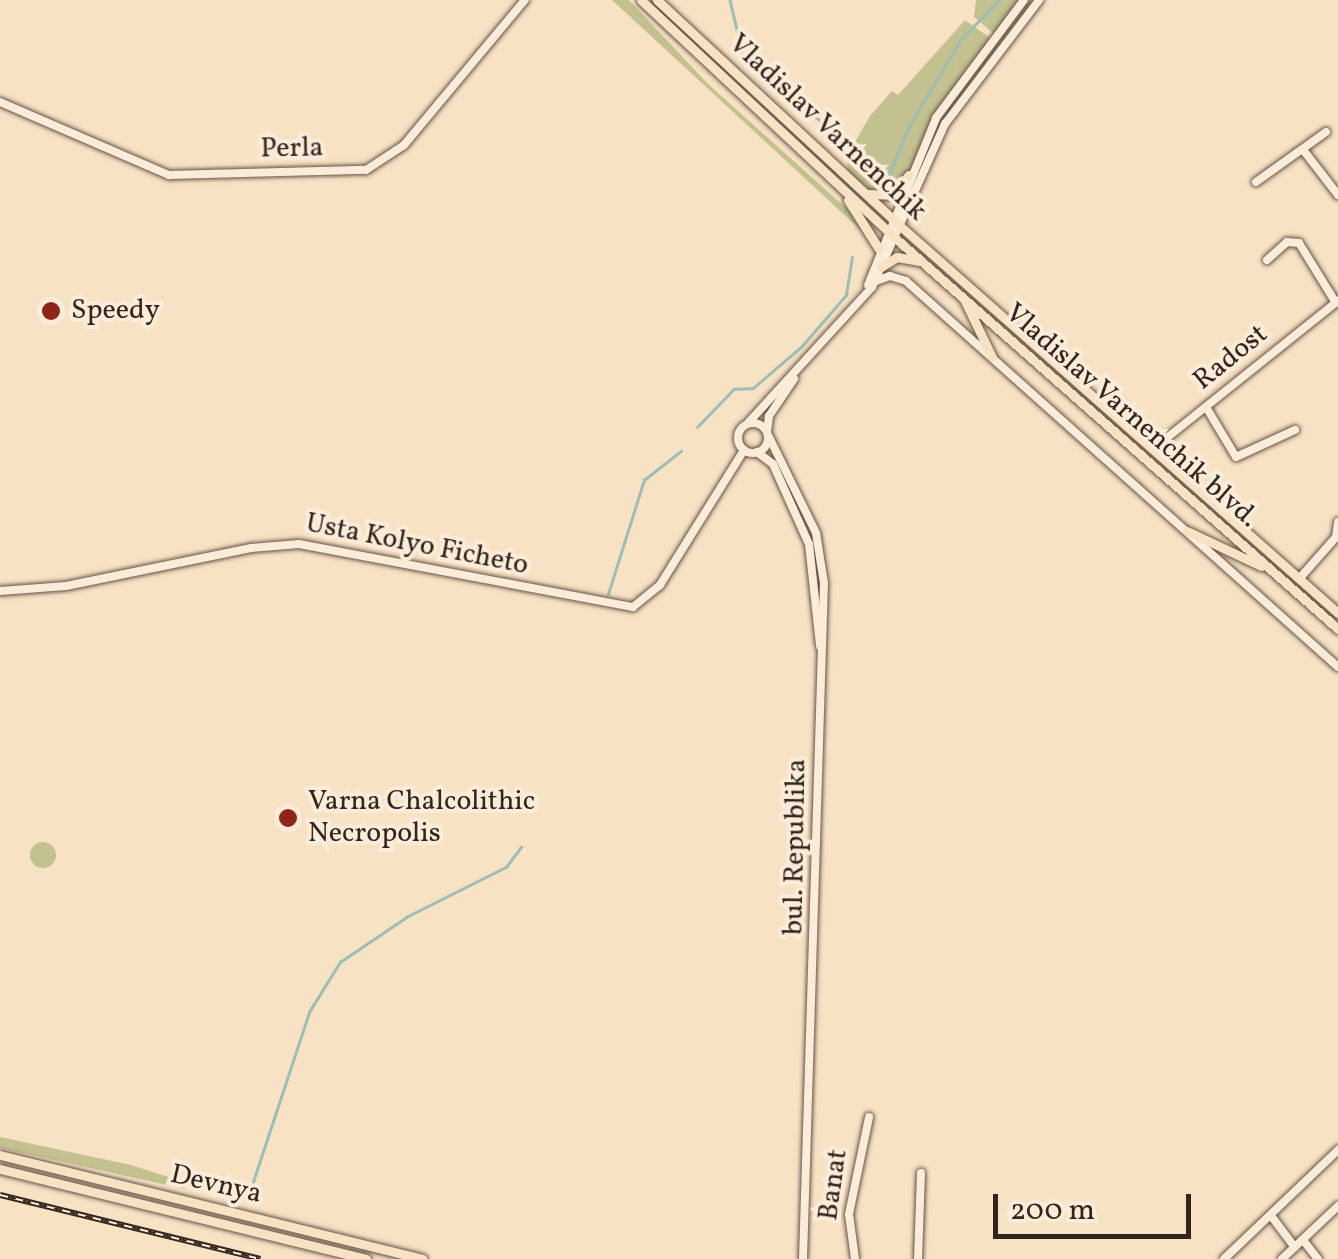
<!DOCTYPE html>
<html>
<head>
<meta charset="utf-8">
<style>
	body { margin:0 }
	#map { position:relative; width:1338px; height:1259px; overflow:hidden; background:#f8e2c4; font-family:Vollkorn,serif }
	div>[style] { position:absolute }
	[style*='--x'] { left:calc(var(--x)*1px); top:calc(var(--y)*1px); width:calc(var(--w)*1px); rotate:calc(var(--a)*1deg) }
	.green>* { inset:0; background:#c4c190 }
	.round { border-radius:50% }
	.stream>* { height:2.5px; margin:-1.25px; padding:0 1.25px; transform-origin:1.25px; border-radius:1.25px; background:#9dbeb4 }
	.roads { filter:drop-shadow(0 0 2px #645447) drop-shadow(0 0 2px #645447) }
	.minor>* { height:8px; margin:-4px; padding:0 4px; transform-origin:4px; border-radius:4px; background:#faecd9 }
	.minor>.ring { margin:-4px; padding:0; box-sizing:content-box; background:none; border:8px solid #faecd9; border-radius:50% }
	.major>* { height:9px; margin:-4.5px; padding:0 4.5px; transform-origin:4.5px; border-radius:4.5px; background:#f8e2c4 }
	.rail>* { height:6px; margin-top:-3px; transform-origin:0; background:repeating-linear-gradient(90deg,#faecd9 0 8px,#33251d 0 16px); box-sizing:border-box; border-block:2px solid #33251d }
	.dots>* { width:28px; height:28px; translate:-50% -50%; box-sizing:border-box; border:5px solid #faecd9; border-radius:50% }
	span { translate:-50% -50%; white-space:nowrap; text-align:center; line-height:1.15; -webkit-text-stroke:8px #faecd9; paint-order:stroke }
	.street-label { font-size:28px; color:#33251d }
	.poi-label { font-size:28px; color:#33251d }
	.left { translate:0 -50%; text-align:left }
	.scale { position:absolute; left:993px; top:1194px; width:198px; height:45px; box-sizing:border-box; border:5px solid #33251d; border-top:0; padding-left:12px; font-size:30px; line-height:35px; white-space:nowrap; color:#33251d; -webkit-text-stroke:8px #faecd9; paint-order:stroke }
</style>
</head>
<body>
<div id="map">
	<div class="green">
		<div style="clip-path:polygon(612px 0,629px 0,708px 84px,856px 217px,865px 234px)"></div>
		<div style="clip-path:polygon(976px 0,1038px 0,945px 124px,905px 210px,897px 205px,907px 181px,882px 198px,856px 185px,847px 169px,848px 154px,870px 116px,892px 91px,898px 95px,965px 20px,990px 38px,993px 33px,974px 17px)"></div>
		<div class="round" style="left:30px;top:842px;width:26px;height:26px"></div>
		<div style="clip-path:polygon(0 1137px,131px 1165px,181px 1181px,185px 1189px,0 1148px)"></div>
	</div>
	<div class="stream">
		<div style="--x:730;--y:0;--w:57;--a:76.7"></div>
		<div style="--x:770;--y:76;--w:96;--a:41.6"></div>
		<div style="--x:856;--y:151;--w:39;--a:42"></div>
		<div style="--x:884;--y:187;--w:66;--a:-67.7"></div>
		<div style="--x:909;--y:126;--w:101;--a:-59.1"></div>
		<div style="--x:961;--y:39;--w:54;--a:-45.7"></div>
		<div style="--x:697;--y:427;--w:53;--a:-45.8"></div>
		<div style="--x:734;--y:389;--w:19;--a:-3"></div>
		<div style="--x:753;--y:388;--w:63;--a:-40.5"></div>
		<div style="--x:801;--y:347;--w:69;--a:-49.1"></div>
		<div style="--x:846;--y:295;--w:38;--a:-81"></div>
		<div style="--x:608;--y:594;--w:120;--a:-72.5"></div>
		<div style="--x:644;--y:480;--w:47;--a:-38.1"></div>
		<div style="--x:247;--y:1200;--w:198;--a:-71.7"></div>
		<div style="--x:309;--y:1012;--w:59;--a:-58.2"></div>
		<div style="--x:340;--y:962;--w:82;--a:-34.1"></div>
		<div style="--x:408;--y:916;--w:110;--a:-26.6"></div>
		<div style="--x:506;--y:867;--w:25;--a:-53"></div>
	</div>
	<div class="roads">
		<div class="minor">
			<div style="--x:0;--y:102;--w:184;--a:23.4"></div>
			<div style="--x:169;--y:175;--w:197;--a:-1.5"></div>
			<div style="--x:366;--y:170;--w:45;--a:-33.3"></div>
			<div style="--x:404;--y:145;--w:189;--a:-50.2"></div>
			<div style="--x:1304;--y:151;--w:56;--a:52.3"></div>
			<div style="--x:1256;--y:182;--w:86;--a:-35.5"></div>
			<div style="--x:1267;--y:260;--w:27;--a:-42"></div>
			<div style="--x:1287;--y:242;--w:12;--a:5"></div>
			<div style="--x:1299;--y:243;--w:70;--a:58.3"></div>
			<div style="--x:876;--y:281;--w:15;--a:-20"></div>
			<div style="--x:890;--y:276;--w:17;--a:17"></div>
			<div style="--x:906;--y:281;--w:579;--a:41.78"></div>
			<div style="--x:868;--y:285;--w:180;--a:-67.8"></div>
			<div style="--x:936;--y:118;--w:147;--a:-53.3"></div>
			<div style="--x:1206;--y:407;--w:58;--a:59"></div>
			<div style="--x:1236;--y:457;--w:65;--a:-24.6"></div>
			<div class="ring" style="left:738px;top:423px;width:22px;height:22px"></div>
			<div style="--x:748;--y:423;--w:184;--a:-47.6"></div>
			<div style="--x:872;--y:287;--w:179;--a:-65.9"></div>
			<div style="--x:945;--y:124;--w:156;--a:-52.8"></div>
			<div style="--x:767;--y:432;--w:16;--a:-83"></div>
			<div style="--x:769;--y:416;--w:45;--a:-56"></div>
			<div style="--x:769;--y:437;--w:107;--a:63.9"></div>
			<div style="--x:816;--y:533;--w:51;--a:80.9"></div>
			<div style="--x:824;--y:583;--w:676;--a:91.78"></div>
			<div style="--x:1153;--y:449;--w:237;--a:-38.7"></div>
			<div style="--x:757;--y:452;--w:20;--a:37"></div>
			<div style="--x:773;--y:464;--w:88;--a:65.8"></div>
			<div style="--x:809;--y:544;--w:103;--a:83.8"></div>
			<div style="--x:1299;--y:579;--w:56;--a:-48.6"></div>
			<div style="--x:1336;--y:537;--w:15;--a:-82"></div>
			<div style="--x:0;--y:591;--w:66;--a:-4.3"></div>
			<div style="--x:66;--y:586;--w:189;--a:-11.6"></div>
			<div style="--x:251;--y:548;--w:48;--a:-4.8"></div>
			<div style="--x:299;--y:544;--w:340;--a:10.7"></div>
			<div style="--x:633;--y:607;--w:35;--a:-39"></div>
			<div style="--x:660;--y:585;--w:159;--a:-58.1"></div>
			<div style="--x:1272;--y:1217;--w:38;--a:53"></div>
			<div style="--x:1303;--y:1240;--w:24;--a:52"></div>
			<div style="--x:855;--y:1259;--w:45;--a:-97.6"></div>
			<div style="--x:849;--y:1214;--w:99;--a:-78.3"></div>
			<div style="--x:918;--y:1259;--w:86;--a:-88"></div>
			<div style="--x:1224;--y:1259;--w:158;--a:-43.7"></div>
			<div style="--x:1282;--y:1259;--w:77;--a:-43.4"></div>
		</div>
		<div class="major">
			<div style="--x:641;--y:0;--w:347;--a:43.1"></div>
			<div style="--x:894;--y:237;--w:592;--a:41.44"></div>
			<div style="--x:657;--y:0;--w:330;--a:42.9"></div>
			<div style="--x:899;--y:225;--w:586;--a:41.47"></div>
			<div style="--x:867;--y:194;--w:25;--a:2"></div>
			<div style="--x:892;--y:195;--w:26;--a:-50"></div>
			<div style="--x:848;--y:200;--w:58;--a:57.7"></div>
			<div style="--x:881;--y:267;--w:19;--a:-32"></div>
			<div style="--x:897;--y:257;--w:23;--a:10"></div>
			<div style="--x:965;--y:301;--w:62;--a:64.3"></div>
			<div style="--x:1187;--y:531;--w:82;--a:25.3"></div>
			<div style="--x:0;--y:1155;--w:435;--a:13.8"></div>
			<div style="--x:0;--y:1169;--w:377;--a:13.8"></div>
		</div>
	</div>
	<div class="rail">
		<div style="--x:0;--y:1195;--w:268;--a:13.8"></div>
	</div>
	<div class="dots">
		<div style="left:51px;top:311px;background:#8f2418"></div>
		<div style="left:288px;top:818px;background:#8f2418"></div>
	</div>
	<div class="street-label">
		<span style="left:827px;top:128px;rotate:43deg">Vladislav Varnenchik</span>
		<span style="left:292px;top:149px;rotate:-1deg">Perla</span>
		<span style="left:1231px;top:358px;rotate:-39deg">Radost</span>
		<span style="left:1131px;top:416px;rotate:41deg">Vladislav Varnenchik blvd.</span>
		<span style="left:417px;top:545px;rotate:11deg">Usta Kolyo Ficheto</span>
		<span style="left:796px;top:847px;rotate:-89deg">bul. Republika</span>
		<span style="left:216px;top:1185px;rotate:13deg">Devnya</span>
		<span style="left:834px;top:1185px;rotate:-82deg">Banat</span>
	</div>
	<div class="poi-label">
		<span class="left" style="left:71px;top:311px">Speedy</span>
		<span class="left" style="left:308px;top:818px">Varna Chalcolithic<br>Necropolis</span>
	</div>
	<div class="scale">200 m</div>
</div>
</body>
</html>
